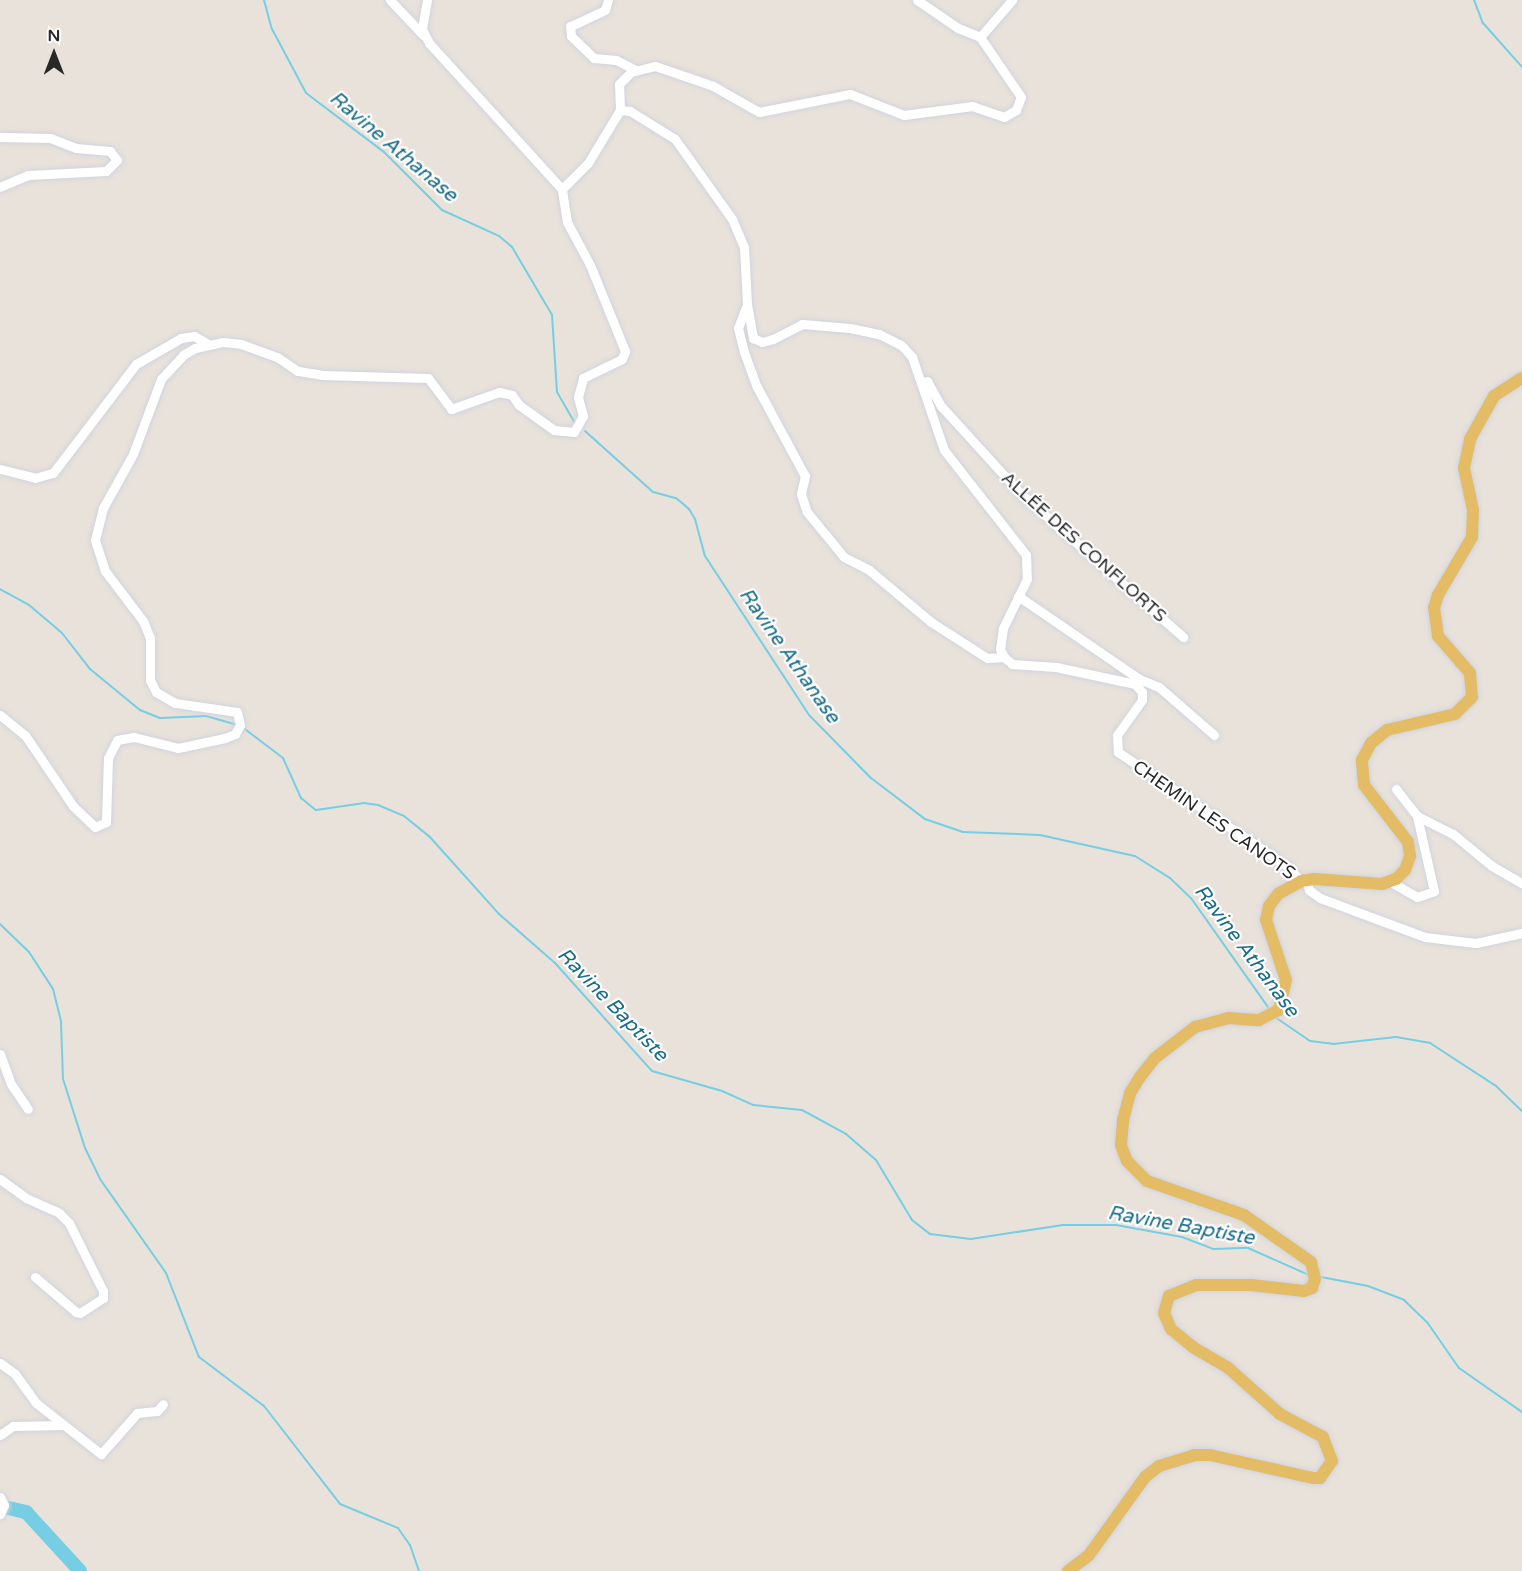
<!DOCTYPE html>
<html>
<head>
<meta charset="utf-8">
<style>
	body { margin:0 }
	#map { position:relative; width:1522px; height:1571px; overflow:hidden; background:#e9e2da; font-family:"Varela Round",sans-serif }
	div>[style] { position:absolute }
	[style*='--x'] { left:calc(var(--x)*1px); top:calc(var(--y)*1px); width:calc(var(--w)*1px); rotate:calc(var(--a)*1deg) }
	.stream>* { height:2px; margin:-1px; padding:0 1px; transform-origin:1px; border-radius:1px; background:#75cee3 }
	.river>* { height:14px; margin:-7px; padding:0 7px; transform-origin:7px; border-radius:7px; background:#75cee3 }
	.roads { filter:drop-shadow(0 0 2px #d0d4e0) drop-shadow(0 0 2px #d0d4e0) }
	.minor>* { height:9px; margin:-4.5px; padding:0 4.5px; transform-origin:4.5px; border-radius:4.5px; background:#fff }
	.major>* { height:12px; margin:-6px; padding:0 6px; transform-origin:6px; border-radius:6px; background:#e4bc65 }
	span { translate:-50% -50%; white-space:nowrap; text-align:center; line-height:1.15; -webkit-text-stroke:4.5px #fff; paint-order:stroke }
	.street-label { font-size:18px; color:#282828 }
	.water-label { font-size:20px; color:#186d8b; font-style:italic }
	.north { position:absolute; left:24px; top:24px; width:60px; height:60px; -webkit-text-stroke:4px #fff; paint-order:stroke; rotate:0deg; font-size:16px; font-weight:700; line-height:24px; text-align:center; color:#282828 }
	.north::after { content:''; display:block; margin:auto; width:21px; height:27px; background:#282828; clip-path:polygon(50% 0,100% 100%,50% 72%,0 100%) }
</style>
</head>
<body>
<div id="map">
	<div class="stream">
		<div style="--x:264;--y:0;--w:30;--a:75"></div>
		<div style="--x:272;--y:29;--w:72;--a:62"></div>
		<div style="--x:306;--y:93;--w:98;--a:37.1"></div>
		<div style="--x:384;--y:152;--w:82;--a:45"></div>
		<div style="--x:442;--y:210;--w:63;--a:24.5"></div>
		<div style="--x:499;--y:236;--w:17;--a:40"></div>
		<div style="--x:512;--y:247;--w:79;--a:59.5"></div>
		<div style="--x:552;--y:315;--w:77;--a:86.3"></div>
		<div style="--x:557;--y:392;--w:34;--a:60"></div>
		<div style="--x:1474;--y:0;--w:25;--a:69"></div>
		<div style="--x:1483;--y:23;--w:59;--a:48.4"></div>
		<div style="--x:585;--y:431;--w:91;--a:41.9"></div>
		<div style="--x:653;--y:492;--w:24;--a:15"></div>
		<div style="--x:676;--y:498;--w:17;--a:40"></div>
		<div style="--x:689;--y:509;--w:12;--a:59"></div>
		<div style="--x:695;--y:519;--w:38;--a:75"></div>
		<div style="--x:705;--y:556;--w:190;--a:56.8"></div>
		<div style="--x:809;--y:715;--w:88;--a:45.5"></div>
		<div style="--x:871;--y:778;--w:68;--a:37.2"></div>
		<div style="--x:925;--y:819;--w:40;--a:18.9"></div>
		<div style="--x:963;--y:832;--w:77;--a:2.2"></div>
		<div style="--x:1040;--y:835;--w:97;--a:12.5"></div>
		<div style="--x:1135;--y:856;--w:41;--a:32.2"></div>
		<div style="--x:1170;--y:878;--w:29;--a:44"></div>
		<div style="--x:1191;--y:898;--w:137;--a:54.8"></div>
		<div style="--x:0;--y:589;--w:33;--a:29"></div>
		<div style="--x:29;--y:605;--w:43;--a:40.3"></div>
		<div style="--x:62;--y:633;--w:46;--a:52.1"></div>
		<div style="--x:90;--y:669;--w:65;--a:39.4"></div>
		<div style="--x:140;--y:710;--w:22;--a:22"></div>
		<div style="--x:160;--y:718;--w:46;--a:-2.5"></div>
		<div style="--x:206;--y:716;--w:32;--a:16"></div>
		<div style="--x:242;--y:727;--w:51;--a:37.1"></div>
		<div style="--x:283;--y:758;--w:44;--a:65.8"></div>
		<div style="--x:301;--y:798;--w:19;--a:39"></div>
		<div style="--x:316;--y:810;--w:49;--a:-8.3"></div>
		<div style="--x:364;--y:803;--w:14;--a:8"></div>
		<div style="--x:378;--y:805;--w:28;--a:23"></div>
		<div style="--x:404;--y:816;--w:32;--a:39"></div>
		<div style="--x:429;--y:836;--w:105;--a:48.1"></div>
		<div style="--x:499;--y:914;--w:74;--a:41.2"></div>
		<div style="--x:555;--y:963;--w:145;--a:48.1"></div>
		<div style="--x:652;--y:1071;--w:73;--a:15.9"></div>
		<div style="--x:722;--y:1091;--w:34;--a:24"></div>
		<div style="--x:753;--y:1105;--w:49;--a:5.8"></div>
		<div style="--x:802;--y:1110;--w:50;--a:28.6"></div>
		<div style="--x:846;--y:1134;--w:40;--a:41"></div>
		<div style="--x:876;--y:1160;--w:70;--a:59"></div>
		<div style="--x:912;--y:1220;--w:23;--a:38"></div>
		<div style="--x:930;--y:1234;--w:41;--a:7"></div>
		<div style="--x:971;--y:1239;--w:93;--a:-8.7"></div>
		<div style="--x:1063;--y:1225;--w:53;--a:0"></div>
		<div style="--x:1116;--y:1225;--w:67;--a:10.3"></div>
		<div style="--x:1182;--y:1237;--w:34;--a:21"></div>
		<div style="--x:1214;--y:1249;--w:34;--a:-2"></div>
		<div style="--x:1248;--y:1248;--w:67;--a:23.9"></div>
		<div style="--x:0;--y:924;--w:40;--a:44"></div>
		<div style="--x:29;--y:952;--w:44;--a:57"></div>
		<div style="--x:53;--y:989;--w:34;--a:76"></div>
		<div style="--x:61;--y:1022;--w:57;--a:88"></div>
		<div style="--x:63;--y:1079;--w:72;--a:72.3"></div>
		<div style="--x:85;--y:1148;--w:34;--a:64"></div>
		<div style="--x:100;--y:1179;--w:115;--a:54.9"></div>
		<div style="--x:166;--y:1273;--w:90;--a:68.6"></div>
		<div style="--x:199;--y:1357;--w:81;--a:37"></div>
		<div style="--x:264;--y:1406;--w:124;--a:52.2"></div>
		<div style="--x:340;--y:1504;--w:63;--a:22.5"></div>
		<div style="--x:398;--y:1528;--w:21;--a:55"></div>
		<div style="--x:410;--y:1545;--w:28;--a:71"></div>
		<div style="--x:1275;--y:1017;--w:42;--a:34.4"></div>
		<div style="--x:1310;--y:1041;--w:23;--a:7"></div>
		<div style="--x:1333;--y:1044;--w:63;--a:-6.3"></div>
		<div style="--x:1396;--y:1037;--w:35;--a:10"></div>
		<div style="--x:1430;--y:1043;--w:79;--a:33.1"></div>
		<div style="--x:1496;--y:1086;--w:36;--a:44"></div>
		<div style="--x:1321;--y:1277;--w:48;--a:10.8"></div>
		<div style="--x:1368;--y:1286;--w:39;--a:21"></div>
		<div style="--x:1404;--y:1300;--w:32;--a:44"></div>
		<div style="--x:1427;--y:1322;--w:56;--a:55.2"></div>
		<div style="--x:1459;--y:1368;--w:77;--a:34.9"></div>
	</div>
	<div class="river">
		<div style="--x:0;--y:1506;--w:27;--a:13"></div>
		<div style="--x:26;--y:1512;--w:80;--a:47.5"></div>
	</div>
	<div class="roads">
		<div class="minor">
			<div style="--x:390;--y:0;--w:48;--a:46.7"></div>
			<div style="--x:427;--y:0;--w:29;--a:100"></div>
			<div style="--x:422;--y:29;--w:16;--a:63"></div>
			<div style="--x:429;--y:43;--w:197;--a:47.7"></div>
			<div style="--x:608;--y:0;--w:10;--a:107"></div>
			<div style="--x:605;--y:10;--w:38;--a:155"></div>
			<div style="--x:570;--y:26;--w:10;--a:84"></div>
			<div style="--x:571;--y:36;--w:32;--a:44"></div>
			<div style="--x:594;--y:58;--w:22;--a:5"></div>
			<div style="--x:616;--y:60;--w:22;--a:27"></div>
			<div style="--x:917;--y:0;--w:50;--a:34.3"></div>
			<div style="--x:958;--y:28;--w:24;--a:22"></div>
			<div style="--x:620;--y:110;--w:10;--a:6"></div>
			<div style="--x:630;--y:111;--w:53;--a:31.9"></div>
			<div style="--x:675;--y:139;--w:98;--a:54.5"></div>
			<div style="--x:732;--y:219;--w:30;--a:67"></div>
			<div style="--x:744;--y:247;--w:57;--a:87"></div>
			<div style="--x:747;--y:304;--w:35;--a:80"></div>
			<div style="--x:753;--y:338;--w:10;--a:24"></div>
			<div style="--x:762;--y:342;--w:11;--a:-15"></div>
			<div style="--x:773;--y:339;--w:33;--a:-27"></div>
			<div style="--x:802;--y:324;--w:48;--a:4.8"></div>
			<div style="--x:850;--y:328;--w:30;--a:12"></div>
			<div style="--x:879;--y:334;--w:25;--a:27"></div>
			<div style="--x:901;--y:345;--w:16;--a:47"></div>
			<div style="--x:912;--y:357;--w:98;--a:71"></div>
			<div style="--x:944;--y:450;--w:133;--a:52"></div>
			<div style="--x:1026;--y:555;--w:24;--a:88"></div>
			<div style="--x:1027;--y:579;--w:55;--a:116.1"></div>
			<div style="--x:1003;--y:628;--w:21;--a:98"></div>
			<div style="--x:1000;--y:649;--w:9;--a:63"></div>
			<div style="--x:1004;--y:657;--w:11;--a:41"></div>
			<div style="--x:1012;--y:664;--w:44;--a:3.9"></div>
			<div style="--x:1056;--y:667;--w:81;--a:12.1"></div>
			<div style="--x:1135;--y:684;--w:11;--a:49"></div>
			<div style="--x:1142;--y:692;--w:8;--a:90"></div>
			<div style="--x:1142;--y:700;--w:43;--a:125.5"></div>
			<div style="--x:1117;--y:735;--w:17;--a:87"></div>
			<div style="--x:1118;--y:752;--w:204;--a:34"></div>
			<div style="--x:1287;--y:866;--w:21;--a:47"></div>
			<div style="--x:620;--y:110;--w:26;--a:-92"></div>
			<div style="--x:619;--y:84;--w:17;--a:-45"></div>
			<div style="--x:631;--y:72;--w:25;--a:-14"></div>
			<div style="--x:655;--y:66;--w:61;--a:19"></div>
			<div style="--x:713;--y:86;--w:53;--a:29.5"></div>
			<div style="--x:759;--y:112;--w:93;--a:-11.2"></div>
			<div style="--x:850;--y:94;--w:58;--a:21.3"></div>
			<div style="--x:904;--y:115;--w:69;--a:-7.5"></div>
			<div style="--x:972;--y:106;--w:34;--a:19"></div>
			<div style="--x:1004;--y:117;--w:14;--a:-30"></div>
			<div style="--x:1016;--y:110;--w:14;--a:-69"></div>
			<div style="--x:1021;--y:97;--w:73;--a:-124.3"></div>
			<div style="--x:980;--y:37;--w:49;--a:-49.1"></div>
			<div style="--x:0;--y:137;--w:50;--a:1.1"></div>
			<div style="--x:50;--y:138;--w:28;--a:21"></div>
			<div style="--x:76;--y:148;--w:34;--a:5"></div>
			<div style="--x:110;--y:151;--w:11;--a:52"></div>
			<div style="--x:117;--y:160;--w:16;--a:135"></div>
			<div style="--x:106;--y:171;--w:78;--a:177.1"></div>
			<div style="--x:28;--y:175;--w:30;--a:157"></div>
			<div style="--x:562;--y:189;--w:37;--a:-45"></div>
			<div style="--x:588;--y:163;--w:62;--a:-58.9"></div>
			<div style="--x:746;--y:307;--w:22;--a:111"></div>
			<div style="--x:738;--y:328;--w:25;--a:76"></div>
			<div style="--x:744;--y:352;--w:37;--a:70"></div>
			<div style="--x:757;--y:387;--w:101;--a:61.7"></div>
			<div style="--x:805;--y:476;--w:18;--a:103"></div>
			<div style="--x:801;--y:494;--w:19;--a:72"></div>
			<div style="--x:807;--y:512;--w:58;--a:50.6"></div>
			<div style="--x:844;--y:557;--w:28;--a:27"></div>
			<div style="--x:869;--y:570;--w:81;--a:40"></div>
			<div style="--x:931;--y:622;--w:67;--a:32.7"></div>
			<div style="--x:987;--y:658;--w:17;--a:-3"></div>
			<div style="--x:927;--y:381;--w:29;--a:61"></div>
			<div style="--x:941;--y:406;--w:120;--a:47.7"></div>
			<div style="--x:1022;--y:495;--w:215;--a:41.4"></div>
			<div style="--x:0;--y:469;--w:36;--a:14"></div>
			<div style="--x:35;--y:478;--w:19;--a:-16"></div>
			<div style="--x:53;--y:473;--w:137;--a:-52.7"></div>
			<div style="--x:136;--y:364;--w:52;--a:-30"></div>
			<div style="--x:181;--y:338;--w:13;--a:-9"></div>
			<div style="--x:194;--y:336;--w:16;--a:30"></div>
			<div style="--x:1018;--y:596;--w:147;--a:34.4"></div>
			<div style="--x:1139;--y:679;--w:22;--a:22"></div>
			<div style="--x:1159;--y:687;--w:73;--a:41.1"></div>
			<div style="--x:0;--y:715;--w:32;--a:39"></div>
			<div style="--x:25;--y:735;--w:86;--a:55.9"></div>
			<div style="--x:73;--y:806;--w:30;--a:44"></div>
			<div style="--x:95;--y:827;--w:12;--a:-24"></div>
			<div style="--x:106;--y:822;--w:64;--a:-88.2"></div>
			<div style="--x:108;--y:758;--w:20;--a:-63"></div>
			<div style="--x:117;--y:740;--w:17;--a:-10"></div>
			<div style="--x:134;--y:737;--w:45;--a:14"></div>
			<div style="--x:178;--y:748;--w:48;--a:-12"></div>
			<div style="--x:225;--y:738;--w:11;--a:-22"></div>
			<div style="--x:235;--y:734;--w:10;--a:-61"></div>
			<div style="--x:240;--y:725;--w:13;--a:-103"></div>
			<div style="--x:237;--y:712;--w:63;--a:-171.7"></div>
			<div style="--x:175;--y:703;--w:22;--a:-150"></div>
			<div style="--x:156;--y:692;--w:13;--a:-117"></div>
			<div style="--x:150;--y:680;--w:42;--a:-90"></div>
			<div style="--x:150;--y:638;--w:18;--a:-112"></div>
			<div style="--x:143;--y:621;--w:63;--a:-127.2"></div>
			<div style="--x:105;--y:571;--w:33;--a:-108"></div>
			<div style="--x:95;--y:540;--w:33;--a:-76"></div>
			<div style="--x:103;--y:508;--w:62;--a:-60.9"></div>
			<div style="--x:133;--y:454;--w:80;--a:-69.5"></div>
			<div style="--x:161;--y:379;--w:33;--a:-47"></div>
			<div style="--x:183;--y:355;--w:14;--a:-30"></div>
			<div style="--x:195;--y:348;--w:29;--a:-12"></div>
			<div style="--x:223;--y:342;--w:18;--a:6"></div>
			<div style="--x:241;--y:344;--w:38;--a:20"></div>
			<div style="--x:277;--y:357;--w:25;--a:34"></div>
			<div style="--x:298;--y:371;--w:24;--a:9"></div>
			<div style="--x:322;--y:375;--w:106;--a:1.6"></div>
			<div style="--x:428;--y:378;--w:39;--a:53"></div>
			<div style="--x:451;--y:409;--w:51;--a:-19.5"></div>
			<div style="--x:499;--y:392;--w:13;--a:13"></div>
			<div style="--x:512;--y:395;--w:12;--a:55"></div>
			<div style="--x:519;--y:405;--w:43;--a:35.5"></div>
			<div style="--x:554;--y:430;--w:20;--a:6"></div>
			<div style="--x:574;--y:432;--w:18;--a:-61"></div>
			<div style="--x:583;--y:416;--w:20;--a:-105"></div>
			<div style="--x:578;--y:397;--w:20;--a:-75"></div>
			<div style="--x:583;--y:378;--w:43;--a:-26"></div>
			<div style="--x:622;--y:359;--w:9;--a:-69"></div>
			<div style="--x:625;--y:351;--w:93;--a:-112.1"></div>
			<div style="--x:590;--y:265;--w:49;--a:-118.1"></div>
			<div style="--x:567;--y:222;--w:33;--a:-99"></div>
			<div style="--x:1396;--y:789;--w:34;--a:52"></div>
			<div style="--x:1306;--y:880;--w:10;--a:73"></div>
			<div style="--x:1309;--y:890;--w:14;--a:36"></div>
			<div style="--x:1320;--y:898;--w:112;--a:20.4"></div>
			<div style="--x:1425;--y:937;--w:51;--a:6.7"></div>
			<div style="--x:1476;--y:943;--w:47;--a:-12.3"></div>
			<div style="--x:1391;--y:882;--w:30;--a:30"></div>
			<div style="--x:1417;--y:897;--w:18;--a:-19"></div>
			<div style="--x:1434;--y:891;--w:77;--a:-102.8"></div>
			<div style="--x:1417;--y:816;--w:40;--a:26.6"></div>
			<div style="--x:1453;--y:834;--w:50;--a:39.4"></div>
			<div style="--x:1492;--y:866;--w:34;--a:30"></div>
			<div style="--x:0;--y:1054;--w:32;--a:70"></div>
			<div style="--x:11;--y:1084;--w:30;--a:56"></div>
			<div style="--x:0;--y:1179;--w:32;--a:36"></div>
			<div style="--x:26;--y:1198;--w:36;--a:24"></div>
			<div style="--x:59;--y:1213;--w:14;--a:45"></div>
			<div style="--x:69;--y:1223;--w:76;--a:63.4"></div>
			<div style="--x:103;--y:1291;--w:7;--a:90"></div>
			<div style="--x:103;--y:1298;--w:27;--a:147"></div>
			<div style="--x:80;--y:1313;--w:4;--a:-166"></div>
			<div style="--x:76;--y:1312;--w:54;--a:-139.5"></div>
			<div style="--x:0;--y:1363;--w:19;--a:36"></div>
			<div style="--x:15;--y:1374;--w:36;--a:54"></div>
			<div style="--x:36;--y:1403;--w:83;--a:38.1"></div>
			<div style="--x:101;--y:1454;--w:55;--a:-48.7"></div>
			<div style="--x:137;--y:1413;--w:20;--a:-6"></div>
			<div style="--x:157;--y:1411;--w:9;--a:-49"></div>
			<div style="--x:0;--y:1435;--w:16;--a:-35"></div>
			<div style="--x:13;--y:1426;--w:50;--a:-1.1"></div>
			<div style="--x:0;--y:1497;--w:9;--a:63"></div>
			<div style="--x:4;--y:1505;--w:10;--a:114"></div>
		</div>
		<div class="major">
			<div style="--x:1068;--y:1571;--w:26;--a:-37"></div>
			<div style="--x:1089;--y:1555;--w:96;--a:-54.3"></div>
			<div style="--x:1145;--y:1477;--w:18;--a:-38"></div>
			<div style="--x:1159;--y:1466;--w:37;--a:-17"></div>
			<div style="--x:1194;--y:1455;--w:16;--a:0"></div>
			<div style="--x:1210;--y:1455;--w:106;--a:12.6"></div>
			<div style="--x:1313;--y:1478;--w:7;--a:0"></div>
			<div style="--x:1320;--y:1478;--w:21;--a:-55"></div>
			<div style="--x:1332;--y:1461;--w:26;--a:-111"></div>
			<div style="--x:1323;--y:1437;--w:49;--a:-151.9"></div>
			<div style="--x:1280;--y:1414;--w:71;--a:-138.4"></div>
			<div style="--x:1227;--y:1367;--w:39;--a:-150"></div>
			<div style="--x:1193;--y:1347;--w:28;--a:-141"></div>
			<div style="--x:1171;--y:1329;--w:17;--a:-114"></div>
			<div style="--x:1164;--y:1313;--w:18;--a:-74"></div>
			<div style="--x:1169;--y:1296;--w:29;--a:-22"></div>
			<div style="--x:1196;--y:1285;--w:55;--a:0"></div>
			<div style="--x:1251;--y:1285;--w:53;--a:6.5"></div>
			<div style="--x:1304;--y:1291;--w:9;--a:-21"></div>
			<div style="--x:1312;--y:1288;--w:9;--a:-72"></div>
			<div style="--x:1315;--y:1279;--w:17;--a:-103"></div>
			<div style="--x:1311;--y:1262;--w:82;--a:-145"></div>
			<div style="--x:1244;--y:1215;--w:103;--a:-160.7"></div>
			<div style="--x:1147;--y:1181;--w:28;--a:-135"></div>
			<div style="--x:1127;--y:1161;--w:17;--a:-111"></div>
			<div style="--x:1121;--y:1145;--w:25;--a:-85"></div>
			<div style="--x:1123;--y:1120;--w:28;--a:-75"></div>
			<div style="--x:1130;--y:1093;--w:19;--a:-58"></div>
			<div style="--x:1140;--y:1077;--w:24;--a:-52"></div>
			<div style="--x:1155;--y:1058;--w:51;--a:-37.8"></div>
			<div style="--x:1195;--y:1027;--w:34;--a:-15"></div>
			<div style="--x:1228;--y:1018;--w:31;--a:4"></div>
			<div style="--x:1259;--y:1020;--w:22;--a:-27"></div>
			<div style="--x:1279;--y:1010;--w:31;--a:-77"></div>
			<div style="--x:1286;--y:980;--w:63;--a:-108.4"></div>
			<div style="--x:1266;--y:920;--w:14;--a:-78"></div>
			<div style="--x:1269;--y:906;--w:15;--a:-53"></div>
			<div style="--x:1278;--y:894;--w:26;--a:-29"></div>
			<div style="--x:1301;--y:881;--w:14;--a:-8"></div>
			<div style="--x:1315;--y:879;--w:67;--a:4.3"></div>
			<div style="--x:1382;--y:884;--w:15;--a:-20"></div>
			<div style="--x:1396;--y:879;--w:13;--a:-45"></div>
			<div style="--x:1405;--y:870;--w:15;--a:-70"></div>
			<div style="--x:1410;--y:856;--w:14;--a:-98"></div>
			<div style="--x:1408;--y:842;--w:72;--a:-127.7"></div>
			<div style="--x:1364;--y:785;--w:25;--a:-95"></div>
			<div style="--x:1362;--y:760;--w:19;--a:-62"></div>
			<div style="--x:1371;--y:743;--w:21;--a:-39"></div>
			<div style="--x:1387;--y:730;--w:70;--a:-13.2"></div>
			<div style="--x:1455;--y:714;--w:24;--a:-45"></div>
			<div style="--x:1472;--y:697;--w:24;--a:-95"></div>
			<div style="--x:1470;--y:673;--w:49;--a:-130.9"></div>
			<div style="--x:1438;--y:636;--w:28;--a:-98"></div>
			<div style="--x:1434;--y:608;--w:14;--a:-73"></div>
			<div style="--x:1438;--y:595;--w:67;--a:-59.6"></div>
			<div style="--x:1472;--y:537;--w:27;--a:-88"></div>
			<div style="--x:1473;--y:510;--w:43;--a:-102.1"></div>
			<div style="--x:1464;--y:468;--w:30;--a:-78"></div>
			<div style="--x:1470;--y:439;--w:49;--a:-60.8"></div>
			<div style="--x:1494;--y:396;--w:33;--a:-33"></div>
		</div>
	</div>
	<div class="street-label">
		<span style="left:1084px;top:547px;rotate:42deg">ALLÉE DES CONFLORTS</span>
		<span style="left:1214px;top:820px;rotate:35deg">CHEMIN LES CANOTS</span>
	</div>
	<div class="water-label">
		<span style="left:393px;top:147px;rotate:40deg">Ravine Athanase</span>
		<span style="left:789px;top:656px;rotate:55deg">Ravine Athanase</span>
		<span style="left:1246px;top:951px;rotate:53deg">Ravine Athanase</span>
		<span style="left:612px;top:1005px;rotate:46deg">Ravine Baptiste</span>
		<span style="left:1181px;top:1226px;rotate:10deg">Ravine Baptiste</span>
	</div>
	<div class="north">N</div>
</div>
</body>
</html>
